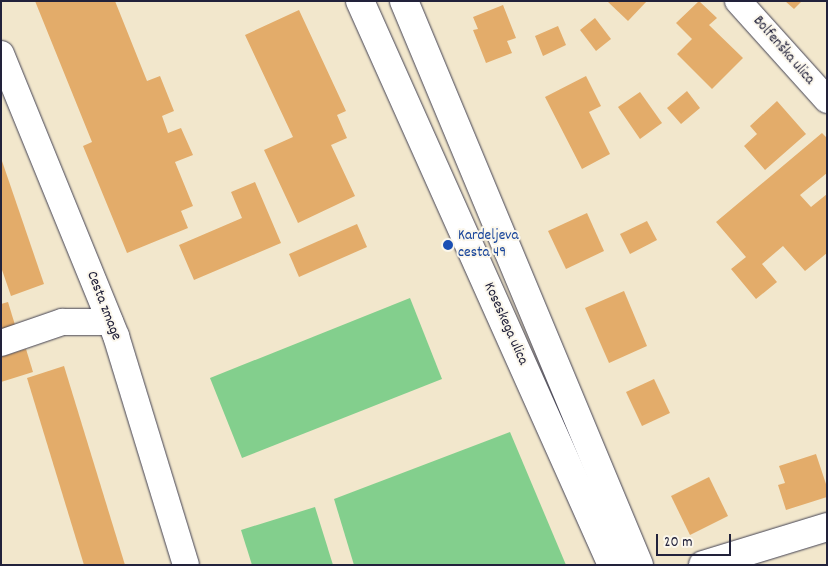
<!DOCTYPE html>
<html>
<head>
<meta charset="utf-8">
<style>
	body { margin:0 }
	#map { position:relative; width:828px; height:566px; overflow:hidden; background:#f2e7cc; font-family:Dekko,sans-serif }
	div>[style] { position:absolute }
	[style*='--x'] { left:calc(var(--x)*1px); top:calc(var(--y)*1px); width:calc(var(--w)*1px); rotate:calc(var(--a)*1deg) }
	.green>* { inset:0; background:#83cf8d }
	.building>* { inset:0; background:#e3ac6a }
	.roads { filter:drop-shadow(0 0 1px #414051) drop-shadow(0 0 1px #414051) }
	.minor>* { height:26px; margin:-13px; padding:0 13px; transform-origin:13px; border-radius:13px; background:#fff }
	.tertiary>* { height:28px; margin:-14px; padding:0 14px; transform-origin:14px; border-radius:14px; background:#fff }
	.dots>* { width:14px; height:14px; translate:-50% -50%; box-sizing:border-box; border:2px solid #fbf7ec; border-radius:50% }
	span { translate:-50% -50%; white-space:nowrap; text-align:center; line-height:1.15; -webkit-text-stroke:4px #fbf7ec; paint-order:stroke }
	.street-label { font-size:15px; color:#22223b }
	.transit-label { font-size:15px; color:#164399 }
	.left { translate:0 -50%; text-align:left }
	.frame { position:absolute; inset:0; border:2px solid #22223b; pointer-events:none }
	.scale { position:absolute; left:656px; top:534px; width:75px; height:22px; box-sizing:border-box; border:2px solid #22223b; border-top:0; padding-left:6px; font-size:15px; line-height:18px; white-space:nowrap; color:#22223b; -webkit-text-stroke:4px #fbf7ec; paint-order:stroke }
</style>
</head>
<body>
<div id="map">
	<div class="green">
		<div style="clip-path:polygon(410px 298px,442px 379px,242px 458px,210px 378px)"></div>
		<div style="clip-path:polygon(510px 432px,566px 565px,354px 565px,334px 499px)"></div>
		<div style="clip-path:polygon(315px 507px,333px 565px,252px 565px,241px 530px)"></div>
	</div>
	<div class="building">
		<div style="clip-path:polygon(35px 1px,115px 1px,147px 81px,160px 76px,174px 111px,162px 116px,168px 133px,181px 128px,193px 155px,175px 162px,193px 206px,181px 211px,188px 228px,127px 253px,83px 146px,92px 142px)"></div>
		<div style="clip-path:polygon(607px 1px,647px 1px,628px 21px)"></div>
		<div style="clip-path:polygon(699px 1px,717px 18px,709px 25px,743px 58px,712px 89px,677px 54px,692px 39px,676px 23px)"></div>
		<div style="clip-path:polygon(785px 1px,802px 1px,794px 9px)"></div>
		<div style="clip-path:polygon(503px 5px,516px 38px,507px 41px,512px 53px,486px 63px,473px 30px,478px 29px,473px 17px)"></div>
		<div style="clip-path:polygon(299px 10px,346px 111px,337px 115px,347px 138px,331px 145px,355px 196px,298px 223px,264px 150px,293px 137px,245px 35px)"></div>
		<div style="clip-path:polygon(595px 18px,611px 39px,596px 51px,580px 30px)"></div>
		<div style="clip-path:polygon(558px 26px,566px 45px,543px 56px,535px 36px)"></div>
		<div style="clip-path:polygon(586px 76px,601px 106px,589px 112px,610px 154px,582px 169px,545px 97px)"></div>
		<div style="clip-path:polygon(687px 91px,700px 108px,681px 124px,667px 108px)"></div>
		<div style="clip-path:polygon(640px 92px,662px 123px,640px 139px,618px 107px)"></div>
		<div style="clip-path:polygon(777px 101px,806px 134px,765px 170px,744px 146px,757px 134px,750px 126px)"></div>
		<div style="clip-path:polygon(822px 133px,827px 138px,827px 173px,800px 195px,811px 207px,827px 194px,827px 253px,805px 271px,783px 246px,762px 264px,777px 282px,756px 299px,731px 269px,746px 257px,716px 222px)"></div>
		<div style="clip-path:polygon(2px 161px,44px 284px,11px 296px,1px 267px)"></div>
		<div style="clip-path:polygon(255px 182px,281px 243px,194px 280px,179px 245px,242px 218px,231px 192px)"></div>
		<div style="clip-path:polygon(587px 213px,604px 251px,566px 269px,548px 231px)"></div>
		<div style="clip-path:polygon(647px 221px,657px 240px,630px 254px,620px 234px)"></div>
		<div style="clip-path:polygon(357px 224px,367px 247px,299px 277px,289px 254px)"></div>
		<div style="clip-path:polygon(624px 291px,647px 346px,609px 363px,585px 308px)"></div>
		<div style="clip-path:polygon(8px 302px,15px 325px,1px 329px,1px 304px)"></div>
		<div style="clip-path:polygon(26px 349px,33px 372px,1px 382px,1px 357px)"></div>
		<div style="clip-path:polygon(64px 366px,125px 565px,84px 565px,27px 378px)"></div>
		<div style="clip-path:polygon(654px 379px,670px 413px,642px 426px,626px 392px)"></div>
		<div style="clip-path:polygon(816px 454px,827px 487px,827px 497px,786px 510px,778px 485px,785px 483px,779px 466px)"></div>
		<div style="clip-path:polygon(709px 477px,728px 516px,690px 535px,671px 496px)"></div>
	</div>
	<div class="roads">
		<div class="minor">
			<div style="--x:738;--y:1;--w:133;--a:48"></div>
			<div style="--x:1;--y:54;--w:305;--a:67.8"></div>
			<div style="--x:116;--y:336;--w:239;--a:73"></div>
			<div style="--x:1;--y:343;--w:65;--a:-19"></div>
			<div style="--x:62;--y:322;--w:48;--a:0"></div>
		</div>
		<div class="tertiary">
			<div style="--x:360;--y:1;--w:618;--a:65.92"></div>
			<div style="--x:404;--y:1;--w:611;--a:67.38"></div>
			<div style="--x:703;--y:565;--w:130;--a:-17"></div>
		</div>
	</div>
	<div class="dots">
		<div style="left:448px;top:245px;background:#1a4fb4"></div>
	</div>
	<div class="street-label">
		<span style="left:783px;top:51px;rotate:49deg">Bolfenška ulica</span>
		<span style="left:103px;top:306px;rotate:69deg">Cesta zmage</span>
		<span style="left:505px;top:324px;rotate:66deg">Koseskega ulica</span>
	</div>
	<div class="transit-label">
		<span class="left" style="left:458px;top:245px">Kardeljeva<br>cesta 49</span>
	</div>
	<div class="frame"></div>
	<div class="scale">20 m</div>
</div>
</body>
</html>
